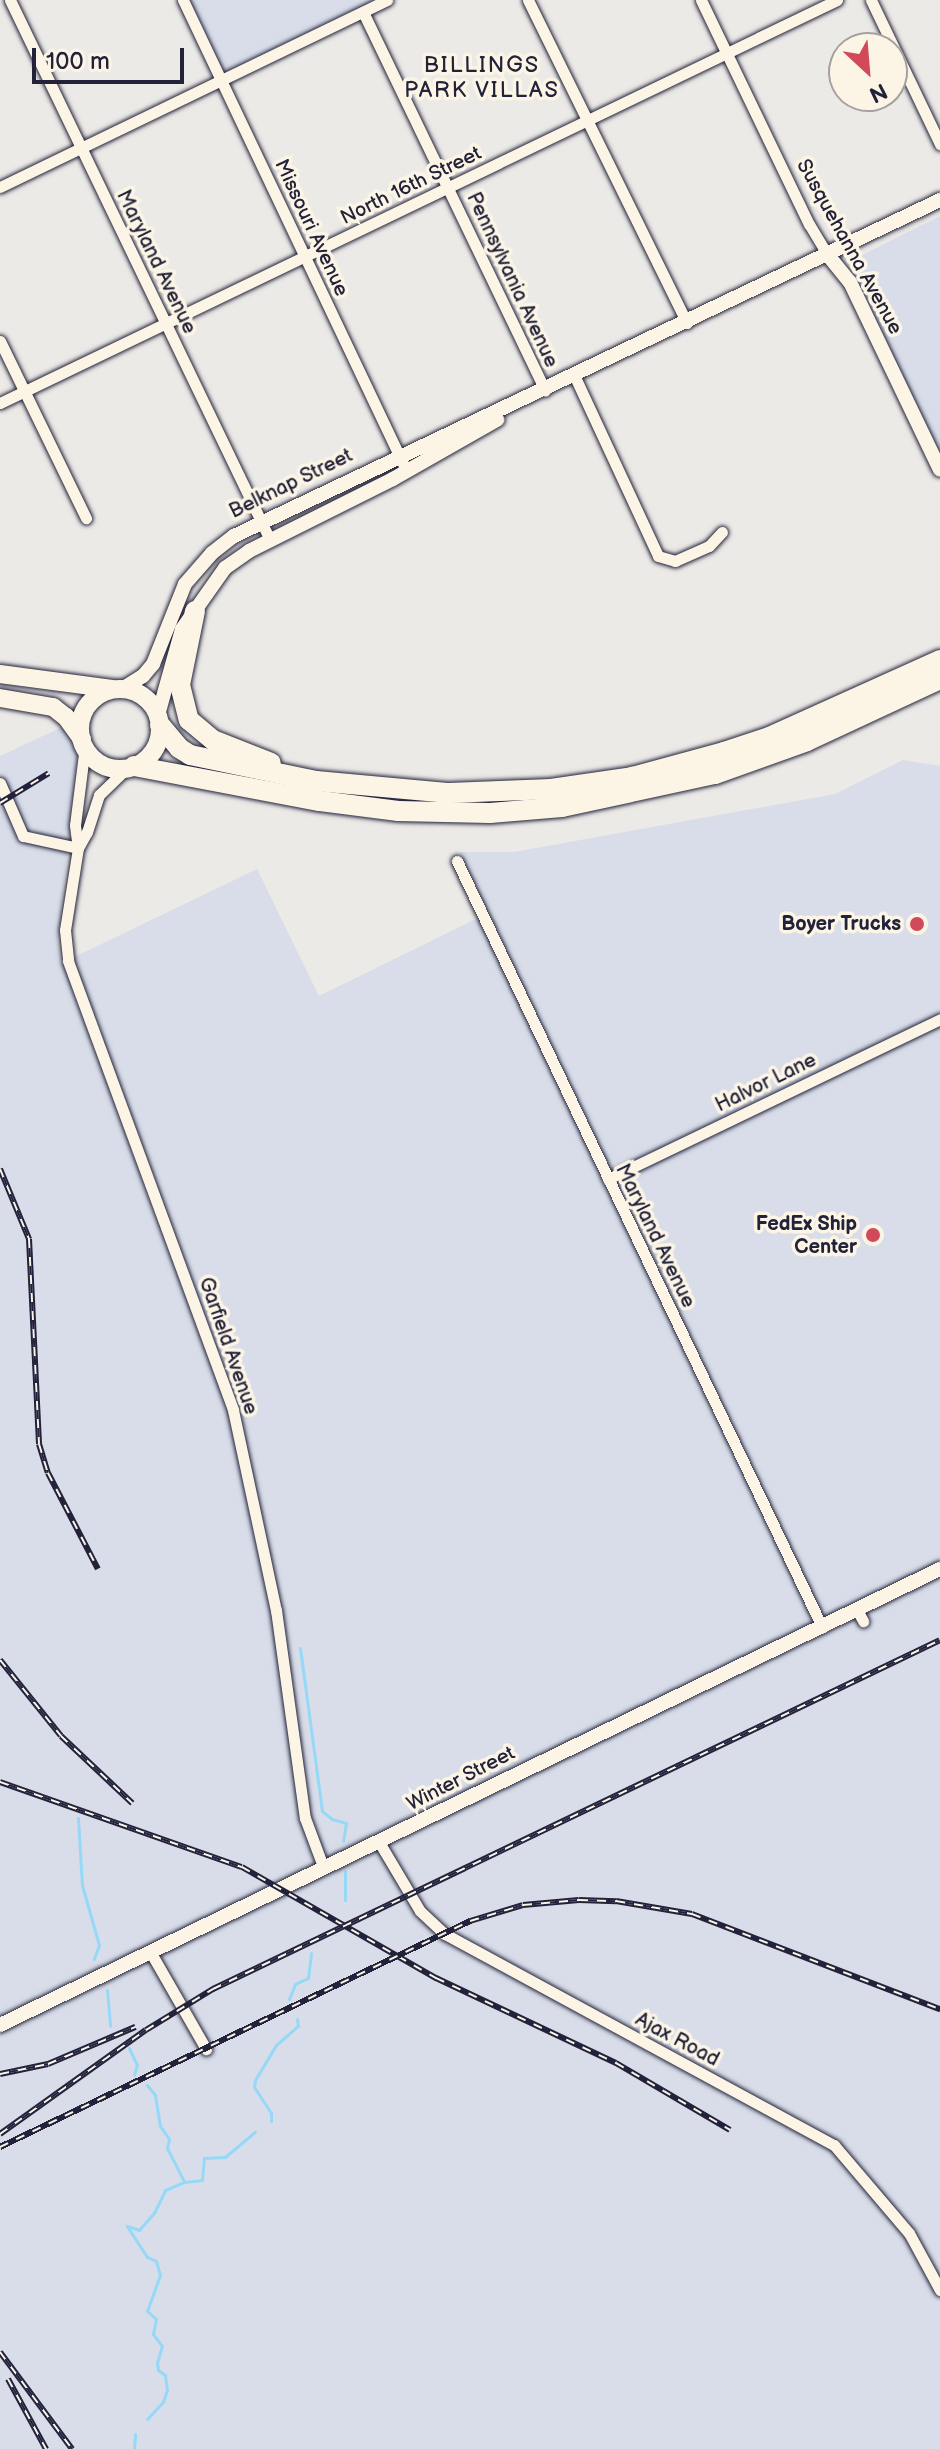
<!DOCTYPE html>
<html>
<head>
<meta charset="utf-8">
<style>
	body { margin:0 }
	#map { position:relative; width:940px; height:2449px; overflow:hidden; background:#eceae7; font-family:"Balsamiq Sans",sans-serif }
	div>[style] { position:absolute }
	[style*='--x'] { left:calc(var(--x)*1px); top:calc(var(--y)*1px); width:calc(var(--w)*1px); rotate:calc(var(--a)*1deg) }
	.built>* { inset:0; background:#d8dde9 }
	.stream>* { height:3px; margin:-1.5px; padding:0 1.5px; transform-origin:1.5px; border-radius:1.5px; background:#95d9f7 }
	.roads { filter:drop-shadow(0 0 2px #22223b) drop-shadow(0 0 2px #22223b) }
	.minor>* { height:11px; margin:-5.5px; padding:0 5.5px; transform-origin:5.5px; border-radius:5.5px; background:#fcf5e5 }
	.tertiary>* { height:14px; margin:-7px; padding:0 7px; transform-origin:7px; border-radius:7px; background:#fcf5e5 }
	.trunk>* { height:18px; margin:-9px; padding:0 9px; transform-origin:9px; border-radius:9px; background:#fcf5e5 }
	.trunk>.ring { margin:-9px; padding:0; box-sizing:content-box; background:none; border:18px solid #fcf5e5; border-radius:50% }
	.motorway>* { height:20px; margin:-10px; padding:0 10px; transform-origin:10px; border-radius:10px; background:#fcf5e5 }
	.rail>* { height:6px; margin-top:-3px; transform-origin:0; background:repeating-linear-gradient(90deg,#fcf5e5 0 9px,#22223b 0 18px); box-sizing:border-box; border-block:2px solid #22223b }
	.dots>* { width:22px; height:22px; translate:-50% -50%; box-sizing:border-box; border:4px solid #fcf5e5; border-radius:50% }
	span { translate:-50% -50%; white-space:nowrap; text-align:center; line-height:1.15; -webkit-text-stroke:7px #fcf5e5; paint-order:stroke }
	.street-label { font-size:20px; color:#22223b }
	.poi-label { font-size:20px; color:#22223b; font-weight:700 }
	.right { translate:-100% -50%; text-align:right }
	.neighbourhood-label { font-size:22px; color:#22223b; letter-spacing:2px }
	.north { position:absolute; left:828px; top:32px; width:80px; height:80px; box-sizing:border-box; background:#fcf5e5; border:2px solid #a5a1a1; border-radius:50%; rotate:154deg; font-size:22px; font-weight:700; line-height:32px; text-align:center; color:#22223b }
	.north::after { content:''; display:block; margin:auto; width:28px; height:36px; background:#d1495b; clip-path:polygon(50% 0,100% 100%,50% 72%,0 100%) }
	.scale { position:absolute; left:32px; top:48px; width:152px; height:36px; box-sizing:border-box; border:4px solid #22223b; border-top:0; padding-left:10px; font-size:24px; line-height:28px; white-space:nowrap; color:#22223b; -webkit-text-stroke:6px #fcf5e5; paint-order:stroke }
</style>
</head>
<body>
<div id="map">
	<div class="built">
		<div style="clip-path:polygon(183px 0,387px 0,221px 80px)"></div>
		<div style="clip-path:polygon(940px 216px,940px 455px,853px 272px,852px 260px)"></div>
		<div style="clip-path:polygon(64px 726px,75px 744px,77px 759px,58px 940px,60px 964px,257px 869px,319px 996px,488px 913px,460px 852px,514px 852px,835px 794px,903px 760px,940px 766px,940px 1563px,0 2017px,0 756px)"></div>
		<div style="clip-path:polygon(940px 1578px,940px 2449px,0 2449px,0 2032px)"></div>
	</div>
	<div class="stream">
		<div style="--x:300;--y:1648;--w:164;--a:82.3"></div>
		<div style="--x:322;--y:1811;--w:13;--a:39"></div>
		<div style="--x:332;--y:1819;--w:15;--a:16"></div>
		<div style="--x:346;--y:1823;--w:18;--a:99"></div>
		<div style="--x:78;--y:1818;--w:67;--a:86.6"></div>
		<div style="--x:82;--y:1885;--w:62;--a:74.2"></div>
		<div style="--x:99;--y:1945;--w:15;--a:110"></div>
		<div style="--x:345;--y:1871;--w:29;--a:90"></div>
		<div style="--x:107;--y:1990;--w:36;--a:85"></div>
		<div style="--x:289;--y:1999;--w:16;--a:-68"></div>
		<div style="--x:295;--y:1984;--w:14;--a:-25"></div>
		<div style="--x:308;--y:1978;--w:25;--a:-83"></div>
		<div style="--x:129;--y:2048;--w:19;--a:65"></div>
		<div style="--x:137;--y:2065;--w:10;--a:107"></div>
		<div style="--x:147;--y:2085;--w:13;--a:51"></div>
		<div style="--x:155;--y:2095;--w:31;--a:81"></div>
		<div style="--x:160;--y:2126;--w:16;--a:55"></div>
		<div style="--x:169;--y:2139;--w:9;--a:103"></div>
		<div style="--x:167;--y:2148;--w:38;--a:63"></div>
		<div style="--x:271;--y:2121;--w:8;--a:-90"></div>
		<div style="--x:271;--y:2113;--w:31;--a:-123"></div>
		<div style="--x:254;--y:2087;--w:7;--a:-82"></div>
		<div style="--x:255;--y:2080;--w:41;--a:-59"></div>
		<div style="--x:276;--y:2045;--w:29;--a:-41"></div>
		<div style="--x:298;--y:2026;--w:7;--a:-98"></div>
		<div style="--x:147;--y:2419;--w:23;--a:-47"></div>
		<div style="--x:163;--y:2402;--w:13;--a:-72"></div>
		<div style="--x:167;--y:2390;--w:15;--a:-98"></div>
		<div style="--x:165;--y:2375;--w:9;--a:-144"></div>
		<div style="--x:158;--y:2370;--w:7;--a:-98"></div>
		<div style="--x:157;--y:2363;--w:18;--a:-74"></div>
		<div style="--x:162;--y:2346;--w:15;--a:-127"></div>
		<div style="--x:153;--y:2334;--w:15;--a:-79"></div>
		<div style="--x:156;--y:2319;--w:12;--a:-138"></div>
		<div style="--x:147;--y:2311;--w:38;--a:-70"></div>
		<div style="--x:160;--y:2275;--w:15;--a:-106"></div>
		<div style="--x:156;--y:2261;--w:10;--a:-156"></div>
		<div style="--x:147;--y:2257;--w:37;--a:-123"></div>
		<div style="--x:127;--y:2226;--w:13;--a:18"></div>
		<div style="--x:139;--y:2230;--w:23;--a:-49"></div>
		<div style="--x:154;--y:2213;--w:25;--a:-64"></div>
		<div style="--x:165;--y:2190;--w:21;--a:-23"></div>
		<div style="--x:184;--y:2182;--w:18;--a:-6"></div>
		<div style="--x:202;--y:2180;--w:22;--a:-85"></div>
		<div style="--x:204;--y:2158;--w:21;--a:-3"></div>
		<div style="--x:225;--y:2157;--w:39;--a:-40"></div>
		<div style="--x:134;--y:2449;--w:15;--a:-86"></div>
	</div>
	<div class="roads">
		<div class="minor">
			<div style="--x:10;--y:0;--w:599;--a:64.29"></div>
			<div style="--x:183;--y:0;--w:522;--a:64.61"></div>
			<div style="--x:528;--y:0;--w:360;--a:63.8"></div>
			<div style="--x:701;--y:0;--w:249;--a:64.3"></div>
			<div style="--x:809;--y:224;--w:35;--a:59"></div>
			<div style="--x:871;--y:0;--w:160;--a:64.4"></div>
			<div style="--x:363;--y:12;--w:420;--a:64.3"></div>
			<div style="--x:0;--y:187;--w:430;--a:-25.8"></div>
			<div style="--x:0;--y:341;--w:197;--a:64.1"></div>
			<div style="--x:575;--y:377;--w:197;--a:65.1"></div>
			<div style="--x:658;--y:556;--w:18;--a:16"></div>
			<div style="--x:675;--y:561;--w:37;--a:-24"></div>
			<div style="--x:709;--y:546;--w:19;--a:-47"></div>
			<div style="--x:0;--y:403;--w:929;--a:-25.71"></div>
			<div style="--x:85;--y:746;--w:80;--a:97.2"></div>
			<div style="--x:75;--y:825;--w:23;--a:83"></div>
			<div style="--x:78;--y:848;--w:83;--a:99"></div>
			<div style="--x:65;--y:930;--w:31;--a:84"></div>
			<div style="--x:68;--y:961;--w:478;--a:69.8"></div>
			<div style="--x:233;--y:1410;--w:205;--a:77.9"></div>
			<div style="--x:276;--y:1610;--w:210;--a:82.1"></div>
			<div style="--x:305;--y:1818;--w:54;--a:69.6"></div>
			<div style="--x:0;--y:783;--w:58;--a:66.5"></div>
			<div style="--x:23;--y:836;--w:56;--a:12.3"></div>
			<div style="--x:78;--y:848;--w:18;--a:-61"></div>
			<div style="--x:87;--y:832;--w:39;--a:-72"></div>
			<div style="--x:99;--y:795;--w:39;--a:-44"></div>
			<div style="--x:457;--y:861;--w:849;--a:64.52"></div>
			<div style="--x:608;--y:1179;--w:369;--a:-25.7"></div>
			<div style="--x:857;--y:1610;--w:13;--a:61"></div>
			<div style="--x:379;--y:1842;--w:80;--a:59.3"></div>
			<div style="--x:420;--y:1911;--w:34;--a:43"></div>
			<div style="--x:445;--y:1934;--w:443;--a:28.5"></div>
			<div style="--x:834;--y:2145;--w:116;--a:49.6"></div>
			<div style="--x:909;--y:2233;--w:65;--a:61.5"></div>
			<div style="--x:151;--y:1953;--w:111;--a:60.2"></div>
		</div>
		<div class="tertiary">
			<div style="--x:827;--y:254;--w:36;--a:51"></div>
			<div style="--x:850;--y:282;--w:208;--a:64.4"></div>
			<div style="--x:122;--y:689;--w:25;--a:-32"></div>
			<div style="--x:143;--y:676;--w:16;--a:-50"></div>
			<div style="--x:153;--y:664;--w:86;--a:-68.2"></div>
			<div style="--x:185;--y:584;--w:41;--a:-48.9"></div>
			<div style="--x:212;--y:553;--w:28;--a:-38"></div>
			<div style="--x:234;--y:536;--w:782;--a:-25.45"></div>
			<div style="--x:158;--y:715;--w:89;--a:-74.4"></div>
			<div style="--x:182;--y:629;--w:75;--a:-54.8"></div>
			<div style="--x:225;--y:568;--w:29;--a:-35"></div>
			<div style="--x:249;--y:551;--w:161;--a:-26.6"></div>
			<div style="--x:393;--y:479;--w:120;--a:-29.6"></div>
			<div style="--x:0;--y:2025;--w:1045;--a:-25.88"></div>
		</div>
		<div class="trunk">
			<div style="--x:0;--y:674;--w:113;--a:7.6"></div>
			<div class="ring" style="left:80px;top:689px;width:62px;height:62px"></div>
			<div style="--x:0;--y:698;--w:54;--a:9.6"></div>
			<div style="--x:53;--y:707;--w:16;--a:38"></div>
			<div style="--x:66;--y:717;--w:27;--a:54"></div>
		</div>
		<div class="motorway">
			<div style="--x:195;--y:611;--w:76;--a:101.5"></div>
			<div style="--x:180;--y:685;--w:36;--a:76"></div>
			<div style="--x:189;--y:720;--w:31;--a:40"></div>
			<div style="--x:213;--y:740;--w:62;--a:21.6"></div>
			<div style="--x:160;--y:725;--w:30;--a:50"></div>
			<div style="--x:179;--y:748;--w:13;--a:32"></div>
			<div style="--x:190;--y:755;--w:129;--a:11.7"></div>
			<div style="--x:316;--y:781;--w:134;--a:5.2"></div>
			<div style="--x:449;--y:793;--w:102;--a:-2.2"></div>
			<div style="--x:551;--y:789;--w:82;--a:-8.4"></div>
			<div style="--x:632;--y:777;--w:95;--a:-15.2"></div>
			<div style="--x:724;--y:752;--w:47;--a:-18.4"></div>
			<div style="--x:769;--y:737;--w:188;--a:-24.2"></div>
			<div style="--x:134;--y:766;--w:189;--a:10.7"></div>
			<div style="--x:320;--y:801;--w:79;--a:7.3"></div>
			<div style="--x:398;--y:811;--w:92;--a:1.2"></div>
			<div style="--x:490;--y:813;--w:72;--a:-4.8"></div>
			<div style="--x:562;--y:807;--w:157;--a:-12.2"></div>
			<div style="--x:715;--y:774;--w:98;--a:-19.7"></div>
			<div style="--x:807;--y:741;--w:147;--a:-25"></div>
		</div>
	</div>
	<div class="rail">
		<div style="--x:0;--y:803;--w:57;--a:-31.5"></div>
		<div style="--x:0;--y:1169;--w:76;--a:67.5"></div>
		<div style="--x:29;--y:1239;--w:205;--a:87.2"></div>
		<div style="--x:39;--y:1444;--w:30;--a:73"></div>
		<div style="--x:48;--y:1473;--w:108;--a:62.5"></div>
		<div style="--x:0;--y:1660;--w:97;--a:51.2"></div>
		<div style="--x:61;--y:1736;--w:98;--a:43.3"></div>
		<div style="--x:0;--y:1782;--w:256;--a:19.4"></div>
		<div style="--x:242;--y:1867;--w:224;--a:29.8"></div>
		<div style="--x:436;--y:1978;--w:199;--a:25.3"></div>
		<div style="--x:616;--y:2063;--w:132;--a:30.4"></div>
		<div style="--x:0;--y:2074;--w:49;--a:-11.8"></div>
		<div style="--x:48;--y:2064;--w:95;--a:-23"></div>
		<div style="--x:0;--y:2134;--w:179;--a:-35.5"></div>
		<div style="--x:146;--y:2030;--w:79;--a:-31.5"></div>
		<div style="--x:213;--y:1989;--w:806;--a:-25.64"></div>
		<div style="--x:0;--y:2147;--w:522;--a:-25.68"></div>
		<div style="--x:470;--y:1921;--w:55;--a:-16.8"></div>
		<div style="--x:523;--y:1905;--w:56;--a:-5.1"></div>
		<div style="--x:579;--y:1900;--w:37;--a:2"></div>
		<div style="--x:616;--y:1901;--w:77;--a:9.7"></div>
		<div style="--x:692;--y:1914;--w:266;--a:21"></div>
		<div style="--x:0;--y:2352;--w:121;--a:53.4"></div>
		<div style="--x:8;--y:2379;--w:80;--a:61.5"></div>
	</div>
	<div class="dots">
		<div style="left:917px;top:924px;background:#d1495b"></div>
		<div style="left:873px;top:1235px;background:#d1495b"></div>
	</div>
	<div class="street-label">
		<span style="left:411px;top:186px;rotate:-26deg">North 16th Street</span>
		<span style="left:311px;top:228px;rotate:65deg">Missouri Avenue</span>
		<span style="left:849px;top:247px;rotate:61deg">Susquehanna Avenue</span>
		<span style="left:156px;top:262px;rotate:64deg">Maryland Avenue</span>
		<span style="left:512px;top:280px;rotate:65deg">Pennsylvania Avenue</span>
		<span style="left:291px;top:484px;rotate:-26deg">Belknap Street</span>
		<span style="left:766px;top:1083px;rotate:-26deg">Halvor Lane</span>
		<span style="left:655px;top:1236px;rotate:64deg">Maryland Avenue</span>
		<span style="left:228px;top:1346px;rotate:71deg">Garfield Avenue</span>
		<span style="left:461px;top:1779px;rotate:-27deg">Winter Street</span>
		<span style="left:677px;top:2040px;rotate:28deg">Ajax Road</span>
	</div>
	<div class="poi-label">
		<span class="right" style="left:901px;top:924px">Boyer Trucks</span>
		<span class="right" style="left:857px;top:1236px">FedEx Ship<br>Center</span>
	</div>
	<div class="neighbourhood-label">
		<span style="left:482px;top:78px">BILLINGS<br>PARK VILLAS</span>
	</div>
	<div class="north">N</div>
	<div class="scale">100 m</div>
</div>
</body>
</html>
